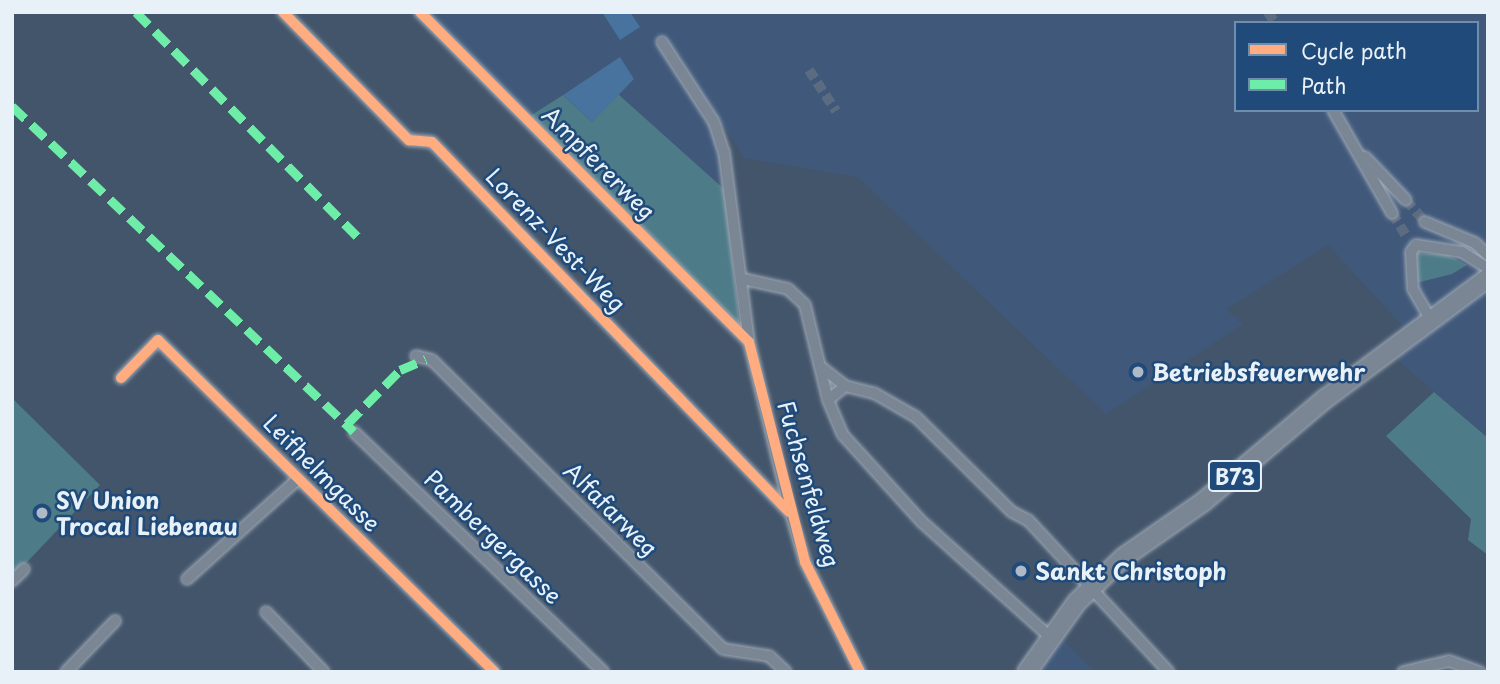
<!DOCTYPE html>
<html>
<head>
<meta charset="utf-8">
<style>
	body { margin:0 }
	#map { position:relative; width:1500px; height:684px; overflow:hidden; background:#43556b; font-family:"Playpen Sans",sans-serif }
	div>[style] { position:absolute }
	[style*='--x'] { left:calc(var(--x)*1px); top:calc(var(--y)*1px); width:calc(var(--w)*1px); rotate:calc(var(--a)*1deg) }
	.built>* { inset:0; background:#40597b }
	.green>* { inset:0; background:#4d7b88 }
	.water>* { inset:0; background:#47739e }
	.minor-tunnel>* { height:10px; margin-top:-5px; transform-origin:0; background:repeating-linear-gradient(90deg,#5c6c80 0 10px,transparent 0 15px) }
	.roads { filter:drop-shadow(0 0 2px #a0aab6) drop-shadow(0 0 2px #a0aab6) }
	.minor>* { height:10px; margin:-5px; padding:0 5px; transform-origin:5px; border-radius:5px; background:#7a8694 }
	.primary>* { height:18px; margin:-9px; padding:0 9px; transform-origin:9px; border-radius:9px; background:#7a8694 }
	.quiet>* { height:9px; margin-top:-4.5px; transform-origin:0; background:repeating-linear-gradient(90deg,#6deda7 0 18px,transparent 0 27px) }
	.cycleway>* { height:10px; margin:-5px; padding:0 5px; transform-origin:5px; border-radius:5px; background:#ffac80 }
	.dots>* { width:19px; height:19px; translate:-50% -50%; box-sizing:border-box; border:4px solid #1f4a7a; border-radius:50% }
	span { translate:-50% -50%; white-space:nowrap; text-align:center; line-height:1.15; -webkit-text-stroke:5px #1f4a7a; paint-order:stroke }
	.shield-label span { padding:2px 5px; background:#1f4a7a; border:2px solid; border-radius:5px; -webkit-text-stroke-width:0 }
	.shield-label { font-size:21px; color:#e8f1f8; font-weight:700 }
	.street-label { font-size:23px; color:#e8f1f8 }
	.poi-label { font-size:23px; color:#e8f1f8; font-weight:700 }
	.left { translate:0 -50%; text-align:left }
	.frame { position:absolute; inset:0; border:14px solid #e8f1f8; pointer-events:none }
	.legend { position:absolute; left:1234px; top:21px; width:245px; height:91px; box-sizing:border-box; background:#1f4a7a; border:2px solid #6f8dac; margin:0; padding:9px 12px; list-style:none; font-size:21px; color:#e8f1f8 }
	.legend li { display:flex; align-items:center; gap:14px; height:35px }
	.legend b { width:35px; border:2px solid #6f8dac }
</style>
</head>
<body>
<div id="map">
	<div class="built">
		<div style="clip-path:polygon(evenodd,428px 12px,1488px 12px,1488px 438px,1398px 360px,1395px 336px,1403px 326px,1328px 245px,1226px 309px,1243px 324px,1106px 414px,858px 177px,745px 158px,717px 117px,714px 122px,724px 189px,618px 94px,634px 79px,620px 57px,530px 116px,428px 12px,1236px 23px,1477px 23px,1477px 110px,1236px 110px,1236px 23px)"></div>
		<div style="clip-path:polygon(1063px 640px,1095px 672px,1043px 672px,1051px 644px)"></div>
	</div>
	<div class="green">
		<div style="clip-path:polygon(618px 94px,724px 189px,740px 328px,530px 116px,563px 95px,592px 122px)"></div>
		<div style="clip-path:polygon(1417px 253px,1448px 255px,1467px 265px,1452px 274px,1416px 283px)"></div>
		<div style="clip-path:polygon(1434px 392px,1488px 438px,1488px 555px,1468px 540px,1471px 519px,1386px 436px)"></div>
		<div style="clip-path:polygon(12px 398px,100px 485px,12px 578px)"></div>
	</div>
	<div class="water">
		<div style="clip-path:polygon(602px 12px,630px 12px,640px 27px,620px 40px)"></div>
		<div style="clip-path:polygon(620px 57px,634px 79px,592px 122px,563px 95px)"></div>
	</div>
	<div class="minor-tunnel">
		<div style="--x:1268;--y:12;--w:13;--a:58"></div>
		<div style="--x:809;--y:70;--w:49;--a:56.6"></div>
		<div style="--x:1406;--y:200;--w:29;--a:49"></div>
		<div style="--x:1392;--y:213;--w:28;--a:58"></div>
	</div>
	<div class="roads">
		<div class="minor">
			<div style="--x:283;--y:12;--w:180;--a:45.5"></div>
			<div style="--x:409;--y:140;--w:23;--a:5"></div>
			<div style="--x:432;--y:142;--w:517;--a:46.02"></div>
			<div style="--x:420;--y:12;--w:466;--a:45.1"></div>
			<div style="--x:662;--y:42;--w:95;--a:57"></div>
			<div style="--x:714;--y:122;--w:32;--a:72"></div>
			<div style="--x:724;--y:152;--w:192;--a:82.5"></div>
			<div style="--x:749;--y:342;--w:177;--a:76.3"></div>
			<div style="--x:791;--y:514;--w:50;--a:73.7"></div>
			<div style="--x:805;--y:562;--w:123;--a:63.4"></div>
			<div style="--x:1333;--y:110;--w:119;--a:60.2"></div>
			<div style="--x:1365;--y:157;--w:59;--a:46.4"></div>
			<div style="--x:1425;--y:222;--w:54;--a:22.8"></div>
			<div style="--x:1475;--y:243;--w:18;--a:43"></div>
			<div style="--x:1416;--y:245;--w:9;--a:126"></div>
			<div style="--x:1411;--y:252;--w:37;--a:87"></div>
			<div style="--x:1413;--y:289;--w:34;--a:60"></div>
			<div style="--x:1416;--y:245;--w:47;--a:8.7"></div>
			<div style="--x:1462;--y:252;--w:31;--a:32"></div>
			<div style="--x:743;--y:279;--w:46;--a:12.5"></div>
			<div style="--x:788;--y:289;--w:23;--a:43"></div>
			<div style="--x:805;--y:305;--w:98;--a:76.4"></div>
			<div style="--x:828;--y:400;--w:38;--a:67"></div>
			<div style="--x:843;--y:435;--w:118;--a:47.8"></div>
			<div style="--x:922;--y:522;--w:171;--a:41.9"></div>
			<div style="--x:416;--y:356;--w:16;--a:14"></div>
			<div style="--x:432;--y:360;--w:410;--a:44.8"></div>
			<div style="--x:723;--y:649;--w:47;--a:8.7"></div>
			<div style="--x:769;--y:656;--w:23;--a:43"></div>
			<div style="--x:821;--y:367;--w:31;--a:38"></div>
			<div style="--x:121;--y:378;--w:53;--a:-45.8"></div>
			<div style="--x:158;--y:340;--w:473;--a:44.6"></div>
			<div style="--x:828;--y:400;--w:22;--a:-39"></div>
			<div style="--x:845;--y:386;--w:30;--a:14"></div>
			<div style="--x:874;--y:393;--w:48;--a:29.7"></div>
			<div style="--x:916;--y:417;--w:135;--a:44.7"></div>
			<div style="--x:1012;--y:512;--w:18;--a:27"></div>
			<div style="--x:1028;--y:520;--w:207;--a:47.2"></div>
			<div style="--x:354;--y:432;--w:346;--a:43.9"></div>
			<div style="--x:187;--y:579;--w:149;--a:-42"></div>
			<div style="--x:12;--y:581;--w:17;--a:-45"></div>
			<div style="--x:266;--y:612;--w:83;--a:46"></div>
			<div style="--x:66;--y:672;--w:71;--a:-46.1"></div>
			<div style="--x:1403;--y:672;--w:47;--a:-13.4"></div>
			<div style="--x:1449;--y:661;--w:33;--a:20"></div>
		</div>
		<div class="primary">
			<div style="--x:1027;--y:672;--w:86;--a:-54.5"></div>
			<div style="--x:1077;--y:602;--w:65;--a:-43.8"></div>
			<div style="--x:1124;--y:557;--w:96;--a:-34.8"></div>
			<div style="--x:1203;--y:502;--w:160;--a:-40.2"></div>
			<div style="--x:1325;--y:399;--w:203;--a:-36.6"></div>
		</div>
	</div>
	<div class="quiet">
		<div style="--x:136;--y:12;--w:316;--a:45.4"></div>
		<div style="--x:12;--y:106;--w:472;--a:43.6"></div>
		<div style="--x:347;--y:424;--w:76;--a:-45.5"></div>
		<div style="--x:400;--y:370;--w:28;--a:-23"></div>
	</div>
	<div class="cycleway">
		<div style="--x:283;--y:12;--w:180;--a:45.5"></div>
		<div style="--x:409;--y:140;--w:23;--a:5"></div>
		<div style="--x:432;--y:142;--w:514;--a:46.02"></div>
		<div style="--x:420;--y:12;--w:466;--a:45.1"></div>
		<div style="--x:749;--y:342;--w:227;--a:75.7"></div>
		<div style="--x:805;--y:562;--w:123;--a:63.4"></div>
		<div style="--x:121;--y:378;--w:53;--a:-45.8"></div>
		<div style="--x:158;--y:340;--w:473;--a:44.6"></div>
	</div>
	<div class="dots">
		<div style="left:1138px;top:372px;background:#aebac7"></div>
		<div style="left:42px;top:513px;background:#aebac7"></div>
		<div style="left:1021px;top:571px;background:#aebac7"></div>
	</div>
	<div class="shield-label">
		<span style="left:1235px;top:476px">B73</span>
	</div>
	<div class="street-label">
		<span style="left:599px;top:163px;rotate:45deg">Ampfererweg</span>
		<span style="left:556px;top:240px;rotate:46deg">Lorenz-Vest-Weg</span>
		<span style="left:322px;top:473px;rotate:45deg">Leifhelmgasse</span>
		<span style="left:809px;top:484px;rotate:74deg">Fuchsenfeldweg</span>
		<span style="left:611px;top:509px;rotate:45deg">Alfafarweg</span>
		<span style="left:493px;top:537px;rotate:44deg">Pambergergasse</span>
	</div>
	<div class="poi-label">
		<span class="left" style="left:1152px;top:372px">Betriebsfeuerwehr</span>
		<span class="left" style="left:56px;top:513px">SV Union<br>Trocal Liebenau</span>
		<span class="left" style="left:1035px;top:571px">Sankt Christoph</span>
	</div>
	<div class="frame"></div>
	<ul class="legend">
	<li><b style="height:9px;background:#ffac80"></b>Cycle path</li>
	<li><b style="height:9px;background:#6deda7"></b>Path</li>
	</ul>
</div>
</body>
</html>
